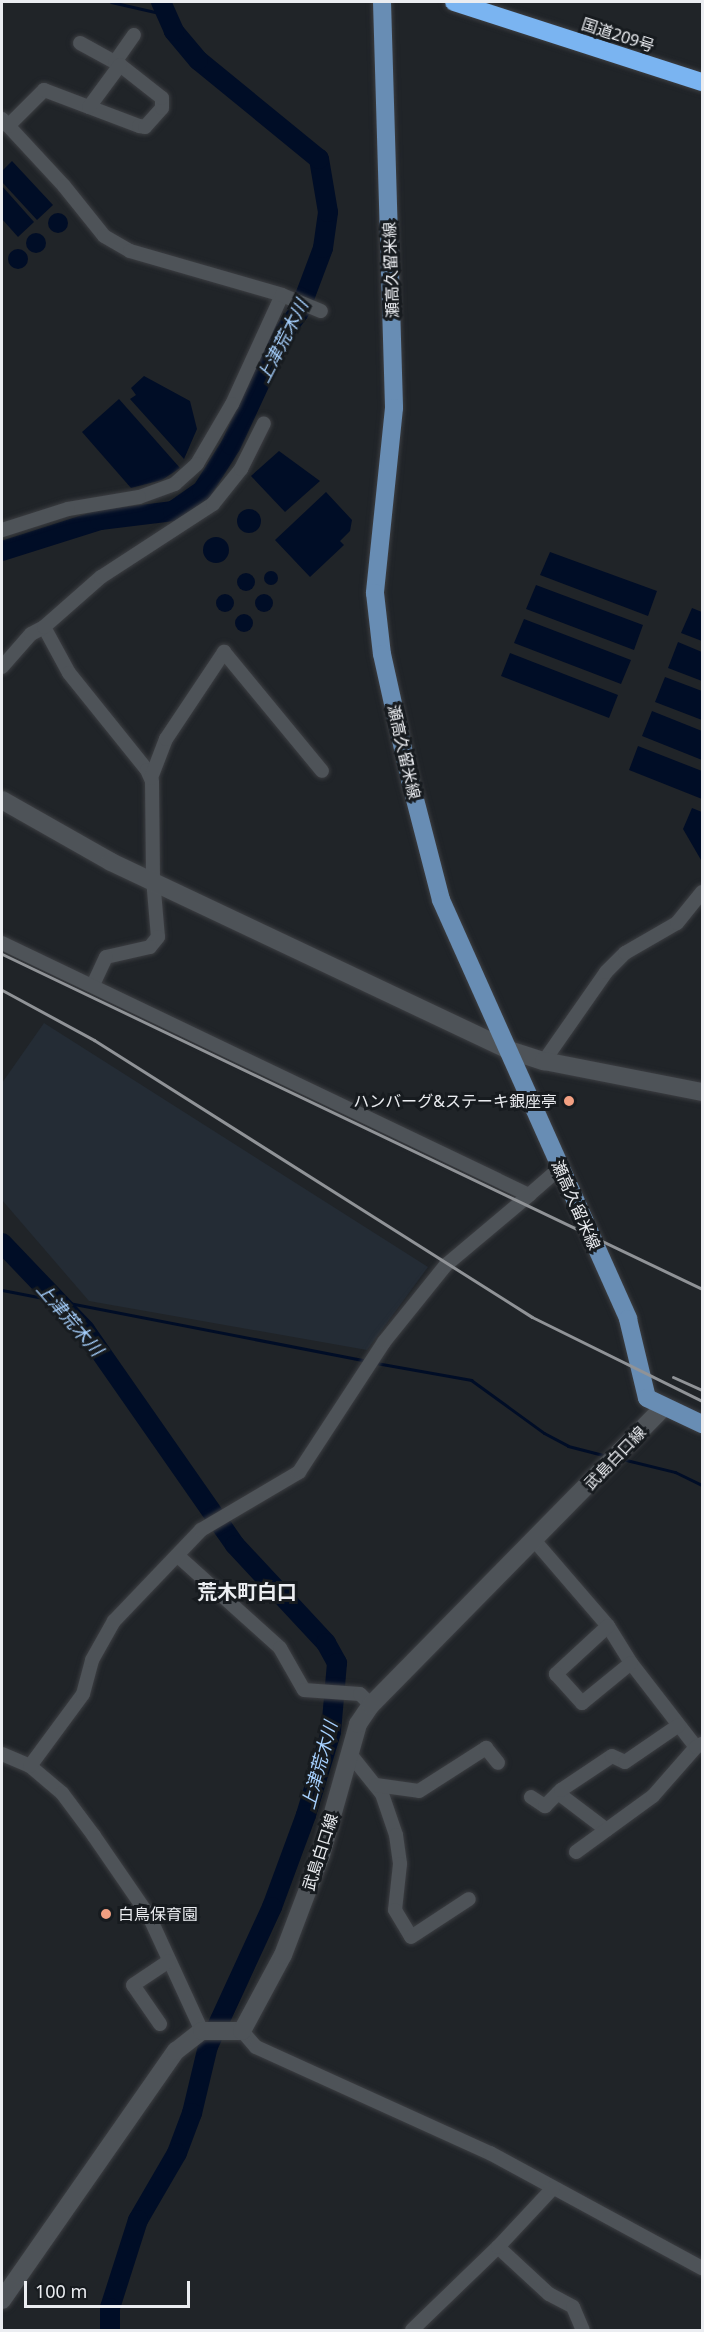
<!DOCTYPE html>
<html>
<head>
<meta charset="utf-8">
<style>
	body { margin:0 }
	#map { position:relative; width:704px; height:2332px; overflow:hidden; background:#202428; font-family:"Noto Sans","Noto Sans JP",sans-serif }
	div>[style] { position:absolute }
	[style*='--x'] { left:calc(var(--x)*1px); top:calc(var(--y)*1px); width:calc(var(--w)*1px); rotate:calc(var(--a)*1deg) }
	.built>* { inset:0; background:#242c35 }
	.water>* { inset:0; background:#000d26 }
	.round { border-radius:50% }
	.stream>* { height:3px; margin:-1.5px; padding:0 1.5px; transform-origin:1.5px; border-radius:1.5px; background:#000d26 }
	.river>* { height:20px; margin:-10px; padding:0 10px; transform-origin:10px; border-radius:10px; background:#000d26 }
	.roads { filter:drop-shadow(0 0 2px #3c3e42) drop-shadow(0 0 2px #3c3e42) }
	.street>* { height:14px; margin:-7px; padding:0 7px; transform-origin:7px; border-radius:7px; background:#4e5358 }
	.secondary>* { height:18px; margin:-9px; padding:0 9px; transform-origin:9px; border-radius:9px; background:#4e5358 }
	.primary>* { height:18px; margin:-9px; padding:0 9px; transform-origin:9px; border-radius:9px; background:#688db4 }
	.highway>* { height:18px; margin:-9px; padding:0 9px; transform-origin:9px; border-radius:9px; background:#7ab4f1 }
	.rail>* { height:3px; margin:-1.5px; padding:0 1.5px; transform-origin:1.5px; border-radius:1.5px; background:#909397 }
	.dots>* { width:16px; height:16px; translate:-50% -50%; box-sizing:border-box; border:3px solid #171b1f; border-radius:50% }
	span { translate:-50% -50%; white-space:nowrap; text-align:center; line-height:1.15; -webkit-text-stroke:6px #171b1f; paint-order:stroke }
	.street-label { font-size:16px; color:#ebedf1 }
	.poi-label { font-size:16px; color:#ebedf1 }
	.right { translate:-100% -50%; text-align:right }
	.left { translate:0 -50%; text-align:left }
	.water-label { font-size:18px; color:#a6d0fe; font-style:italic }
	.quarter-label { font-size:20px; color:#ebedf1; font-weight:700 }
	.frame { position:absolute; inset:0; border:3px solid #ebedf1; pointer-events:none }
	.scale { position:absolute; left:24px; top:2281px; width:166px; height:27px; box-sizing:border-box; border:3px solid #ebedf1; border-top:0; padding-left:8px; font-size:18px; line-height:21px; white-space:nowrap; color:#ebedf1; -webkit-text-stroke:4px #171b1f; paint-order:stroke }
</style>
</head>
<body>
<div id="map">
	<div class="built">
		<div style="clip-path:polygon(44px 1023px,428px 1267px,367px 1350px,89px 1301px,2px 1200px,2px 1083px)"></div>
	</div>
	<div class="water">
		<div style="clip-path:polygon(12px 161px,53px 205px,37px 220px,2px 182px,2px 171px)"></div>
		<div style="clip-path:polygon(2px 186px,34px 222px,18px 237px,2px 219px)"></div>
		<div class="round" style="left:48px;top:213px;width:20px;height:20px"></div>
		<div class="round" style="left:26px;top:233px;width:20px;height:20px"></div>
		<div class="round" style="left:8px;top:249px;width:20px;height:20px"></div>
		<div style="clip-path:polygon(144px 376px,190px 401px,197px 429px,184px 459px,130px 399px,136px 395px,131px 388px)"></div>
		<div style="clip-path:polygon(119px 399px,180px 468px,162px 480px,131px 488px,82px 432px)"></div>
		<div style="clip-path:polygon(279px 451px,320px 481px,285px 512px,251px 476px)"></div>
		<div style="clip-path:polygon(326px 492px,352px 520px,350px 531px,340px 541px,344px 545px,310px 577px,275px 540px)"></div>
		<div class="round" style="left:237px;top:509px;width:24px;height:24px"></div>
		<div class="round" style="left:203px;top:537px;width:26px;height:26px"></div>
		<div style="clip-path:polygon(550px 552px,657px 591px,648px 616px,540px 575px)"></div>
		<div class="round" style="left:264px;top:571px;width:14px;height:14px"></div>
		<div class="round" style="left:237px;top:573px;width:18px;height:18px"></div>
		<div style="clip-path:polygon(536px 585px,643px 625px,634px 650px,526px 609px)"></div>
		<div class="round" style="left:216px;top:594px;width:18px;height:18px"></div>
		<div class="round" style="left:255px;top:594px;width:18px;height:18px"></div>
		<div style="clip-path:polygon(692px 608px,702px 612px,702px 641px,681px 633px)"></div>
		<div class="round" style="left:235px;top:614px;width:18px;height:18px"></div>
		<div style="clip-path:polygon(524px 619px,631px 660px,621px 684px,514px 643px)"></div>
		<div style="clip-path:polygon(678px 642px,702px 652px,702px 681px,668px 668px)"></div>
		<div style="clip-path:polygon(510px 653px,618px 695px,609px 718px,501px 676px)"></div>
		<div style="clip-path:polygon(665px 677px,702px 691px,702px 720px,655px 702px)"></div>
		<div style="clip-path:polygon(652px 711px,702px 731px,702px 760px,642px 736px)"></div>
		<div style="clip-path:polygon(638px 746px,702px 771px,702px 799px,629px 770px)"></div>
		<div style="clip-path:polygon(692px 808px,702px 812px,701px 860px,683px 829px)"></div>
	</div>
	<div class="stream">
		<div style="--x:111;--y:2;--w:54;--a:12.8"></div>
		<div style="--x:2;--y:1290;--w:371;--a:11"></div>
		<div style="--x:376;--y:1363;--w:97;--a:10.1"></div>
		<div style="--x:471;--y:1380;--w:90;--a:36"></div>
		<div style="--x:544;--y:1433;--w:27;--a:28"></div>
		<div style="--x:568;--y:1446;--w:40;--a:14.4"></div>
		<div style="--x:622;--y:1459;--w:55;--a:13.8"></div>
		<div style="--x:675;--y:1472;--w:30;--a:26"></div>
	</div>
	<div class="river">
		<div style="--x:2;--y:551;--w:103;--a:-17.6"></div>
		<div style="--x:100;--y:520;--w:74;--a:-7"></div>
		<div style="--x:173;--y:511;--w:35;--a:-35"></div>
		<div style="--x:202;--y:491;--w:54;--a:-57.8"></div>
		<div style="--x:231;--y:445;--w:121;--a:-65.1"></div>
		<div style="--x:282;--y:335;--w:29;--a:-54"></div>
		<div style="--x:299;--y:312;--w:68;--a:-69.4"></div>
		<div style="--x:323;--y:248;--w:36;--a:-82"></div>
		<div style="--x:328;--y:212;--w:54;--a:-99.6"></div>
		<div style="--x:319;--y:159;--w:156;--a:-140.7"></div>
		<div style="--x:198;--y:60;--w:38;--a:-130"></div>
		<div style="--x:174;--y:31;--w:32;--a:-114"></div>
		<div style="--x:2;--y:1243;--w:120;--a:46.3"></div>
		<div style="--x:85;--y:1330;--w:262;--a:55.1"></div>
		<div style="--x:235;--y:1545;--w:134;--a:47.1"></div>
		<div style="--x:326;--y:1643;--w:23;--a:61"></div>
		<div style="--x:337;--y:1663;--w:69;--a:95"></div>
		<div style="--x:331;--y:1732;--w:87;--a:106.8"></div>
		<div style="--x:306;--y:1815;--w:98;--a:110.3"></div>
		<div style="--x:272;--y:1907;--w:153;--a:114.7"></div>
		<div style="--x:208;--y:2046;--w:69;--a:103.4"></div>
		<div style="--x:192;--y:2113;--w:43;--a:110.6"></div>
		<div style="--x:177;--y:2153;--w:78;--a:120.2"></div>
		<div style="--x:138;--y:2220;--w:92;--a:107.7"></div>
		<div style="--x:110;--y:2308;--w:22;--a:90"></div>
	</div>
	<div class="roads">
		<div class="street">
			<div style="--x:80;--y:43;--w:46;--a:28.8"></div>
			<div style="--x:115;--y:62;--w:33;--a:-55"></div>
			<div style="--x:2;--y:119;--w:91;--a:47.2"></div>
			<div style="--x:64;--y:186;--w:64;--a:51.3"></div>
			<div style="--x:104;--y:236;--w:30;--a:30"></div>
			<div style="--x:130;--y:251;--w:158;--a:16.1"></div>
			<div style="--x:282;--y:295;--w:120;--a:114.6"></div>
			<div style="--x:232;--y:404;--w:69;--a:120.3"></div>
			<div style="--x:197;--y:464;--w:30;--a:138"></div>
			<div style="--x:175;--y:484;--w:38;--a:160"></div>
			<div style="--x:139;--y:497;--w:72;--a:170.4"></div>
			<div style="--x:68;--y:509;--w:69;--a:162.3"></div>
			<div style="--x:8;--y:126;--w:51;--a:-45"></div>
			<div style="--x:44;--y:90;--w:48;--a:20.7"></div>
			<div style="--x:89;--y:107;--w:53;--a:20.8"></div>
			<div style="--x:139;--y:126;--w:6;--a:9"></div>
			<div style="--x:145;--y:127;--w:25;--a:-48"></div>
			<div style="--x:162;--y:108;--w:10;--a:-90"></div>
			<div style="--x:162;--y:98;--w:53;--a:-141.8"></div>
			<div style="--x:120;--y:65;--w:52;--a:126.4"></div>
			<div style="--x:282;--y:295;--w:42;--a:22.3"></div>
			<div style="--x:44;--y:627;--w:52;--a:61.5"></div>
			<div style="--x:69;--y:673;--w:124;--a:51.2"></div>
			<div style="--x:147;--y:770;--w:12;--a:66"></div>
			<div style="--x:152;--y:781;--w:98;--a:89.4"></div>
			<div style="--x:153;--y:879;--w:58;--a:85.1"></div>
			<div style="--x:158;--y:937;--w:13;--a:129"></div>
			<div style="--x:150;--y:947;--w:45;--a:167.2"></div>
			<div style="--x:106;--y:957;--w:31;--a:115"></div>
			<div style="--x:2;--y:667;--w:44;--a:-48.7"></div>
			<div style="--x:31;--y:634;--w:15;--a:-28"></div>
			<div style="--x:44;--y:627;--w:76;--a:-41.3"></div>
			<div style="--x:101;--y:577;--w:134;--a:-33.1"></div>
			<div style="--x:213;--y:504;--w:45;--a:-51.3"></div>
			<div style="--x:241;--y:469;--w:51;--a:-63.4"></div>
			<div style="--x:151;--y:778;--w:42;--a:-69"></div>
			<div style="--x:166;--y:739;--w:105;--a:-56.3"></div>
			<div style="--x:224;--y:652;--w:154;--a:50.5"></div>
			<div style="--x:2;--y:943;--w:584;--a:25.56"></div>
			<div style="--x:529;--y:1195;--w:41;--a:-41.1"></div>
			<div style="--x:544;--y:1061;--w:108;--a:-55.1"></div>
			<div style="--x:606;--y:972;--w:27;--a:-45"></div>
			<div style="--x:625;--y:953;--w:60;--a:-30"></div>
			<div style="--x:677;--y:923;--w:40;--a:-51"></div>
			<div style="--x:534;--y:1540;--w:113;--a:49.3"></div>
			<div style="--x:608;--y:1626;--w:44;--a:58.1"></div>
			<div style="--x:631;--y:1663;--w:106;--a:52.3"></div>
			<div style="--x:178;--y:1556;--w:137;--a:42"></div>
			<div style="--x:280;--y:1648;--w:48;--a:60.3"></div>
			<div style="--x:304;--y:1690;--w:56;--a:4.1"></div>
			<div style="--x:360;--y:1694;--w:16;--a:45"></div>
			<div style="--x:608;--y:1626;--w:71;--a:137.3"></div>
			<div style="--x:556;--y:1674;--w:39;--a:48"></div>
			<div style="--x:582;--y:1703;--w:63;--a:-39.2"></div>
			<div style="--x:2;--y:1754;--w:30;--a:23"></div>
			<div style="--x:30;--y:1766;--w:42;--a:40.2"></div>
			<div style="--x:62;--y:1793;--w:54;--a:53.3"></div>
			<div style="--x:94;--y:1836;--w:97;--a:55.5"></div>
			<div style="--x:149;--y:1916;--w:127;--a:65.3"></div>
			<div style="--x:350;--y:1754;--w:51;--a:51.3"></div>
			<div style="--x:382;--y:1794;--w:43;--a:71.1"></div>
			<div style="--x:396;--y:1835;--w:29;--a:82"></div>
			<div style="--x:400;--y:1864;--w:46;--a:96.2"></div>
			<div style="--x:395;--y:1910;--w:31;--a:59"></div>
			<div style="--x:411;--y:1937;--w:69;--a:-33.2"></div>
			<div style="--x:30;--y:1766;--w:89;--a:-53.6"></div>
			<div style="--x:83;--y:1694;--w:35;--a:-75"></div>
			<div style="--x:92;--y:1660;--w:45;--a:-60.6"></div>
			<div style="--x:114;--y:1621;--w:126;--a:-46.3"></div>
			<div style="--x:201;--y:1530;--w:114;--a:-30.6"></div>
			<div style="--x:299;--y:1472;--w:155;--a:-56.8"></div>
			<div style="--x:384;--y:1342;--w:99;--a:-51.2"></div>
			<div style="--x:446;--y:1265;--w:109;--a:-40.1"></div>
			<div style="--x:376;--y:1785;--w:43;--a:7.9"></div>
			<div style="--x:419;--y:1791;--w:80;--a:-32.7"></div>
			<div style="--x:486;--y:1748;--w:19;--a:51"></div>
			<div style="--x:558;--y:1793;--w:61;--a:37.1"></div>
			<div style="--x:531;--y:1797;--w:17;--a:33"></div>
			<div style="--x:545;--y:1806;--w:23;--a:-45"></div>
			<div style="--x:561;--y:1790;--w:61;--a:-33.7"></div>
			<div style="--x:612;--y:1756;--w:14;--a:25"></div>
			<div style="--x:625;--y:1762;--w:65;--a:-34.4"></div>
			<div style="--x:576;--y:1852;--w:95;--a:-36"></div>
			<div style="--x:653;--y:1796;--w:65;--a:-48.7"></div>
			<div style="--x:696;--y:1747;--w:7;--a:-27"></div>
			<div style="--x:160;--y:2024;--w:47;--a:-124.7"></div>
			<div style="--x:133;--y:1985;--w:43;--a:-33.7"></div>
			<div style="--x:242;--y:2031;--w:21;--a:49"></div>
			<div style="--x:256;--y:2047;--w:257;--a:24.4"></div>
			<div style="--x:490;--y:2153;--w:241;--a:28.5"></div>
			<div style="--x:498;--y:2247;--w:69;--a:42.7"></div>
			<div style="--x:549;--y:2294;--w:27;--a:28"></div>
			<div style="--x:573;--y:2307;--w:25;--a:67"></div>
			<div style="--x:412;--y:2330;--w:120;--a:-44"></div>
			<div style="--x:498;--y:2247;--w:81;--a:-47"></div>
		</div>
		<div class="secondary">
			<div style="--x:2;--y:800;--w:125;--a:29.6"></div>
			<div style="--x:111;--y:862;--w:437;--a:25.3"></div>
			<div style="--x:506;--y:1049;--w:40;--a:18"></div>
			<div style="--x:544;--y:1061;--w:161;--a:11.1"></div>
			<div style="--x:2;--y:2300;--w:304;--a:-55.1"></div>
			<div style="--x:176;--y:2051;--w:33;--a:-38"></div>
			<div style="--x:202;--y:2031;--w:40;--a:0"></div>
			<div style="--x:242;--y:2031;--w:86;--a:-61.7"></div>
			<div style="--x:283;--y:1955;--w:107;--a:-69.2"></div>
			<div style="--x:321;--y:1855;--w:136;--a:-74.2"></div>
			<div style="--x:358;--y:1724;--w:23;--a:-56"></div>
			<div style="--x:371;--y:1705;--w:417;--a:-45.5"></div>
		</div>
		<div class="primary">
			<div style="--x:382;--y:2;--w:406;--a:88.3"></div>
			<div style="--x:394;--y:408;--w:186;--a:95.9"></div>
			<div style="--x:375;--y:593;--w:61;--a:83.5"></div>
			<div style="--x:382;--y:654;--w:129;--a:77.5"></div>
			<div style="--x:410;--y:780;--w:124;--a:75.5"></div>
			<div style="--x:441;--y:900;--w:459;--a:65.9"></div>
			<div style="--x:628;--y:1319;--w:81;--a:76.5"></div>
			<div style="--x:647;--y:1398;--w:61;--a:25.3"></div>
		</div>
		<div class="highway">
			<div style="--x:454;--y:2;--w:261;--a:17.9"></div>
		</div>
	</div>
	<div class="rail">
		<div style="--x:2;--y:954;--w:776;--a:25.57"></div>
		<div style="--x:2;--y:990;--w:105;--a:28.5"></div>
		<div style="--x:94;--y:1040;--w:518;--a:32.31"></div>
		<div style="--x:532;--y:1317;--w:190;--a:26.3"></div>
		<div style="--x:673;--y:1377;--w:32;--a:24"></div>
	</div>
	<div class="dots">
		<div style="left:569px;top:1101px;background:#f3a082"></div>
		<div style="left:106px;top:1914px;background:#f3a082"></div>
	</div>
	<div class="street-label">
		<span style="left:618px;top:35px;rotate:18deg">国道209号</span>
		<span style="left:391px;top:270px;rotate:-92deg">瀬高久留米線</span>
		<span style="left:404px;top:752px;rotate:77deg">瀬高久留米線</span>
		<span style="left:576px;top:1205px;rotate:66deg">瀬高久留米線</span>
		<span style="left:615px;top:1458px;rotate:-46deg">武島白口線</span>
		<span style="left:320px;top:1852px;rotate:-72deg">武島白口線</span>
	</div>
	<div class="poi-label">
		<span class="right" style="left:557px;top:1101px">ハンバーグ&amp;ステーキ銀座亭</span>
		<span class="left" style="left:118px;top:1914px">白鳥保育園</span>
	</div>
	<div class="water-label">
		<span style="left:282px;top:341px;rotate:-63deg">上津荒木川</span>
		<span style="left:70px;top:1319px;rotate:49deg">上津荒木川</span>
		<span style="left:319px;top:1765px;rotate:-75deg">上津荒木川</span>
	</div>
	<div class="quarter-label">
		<span style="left:247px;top:1591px">荒木町白口</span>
	</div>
	<div class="frame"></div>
	<div class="scale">100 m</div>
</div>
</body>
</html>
